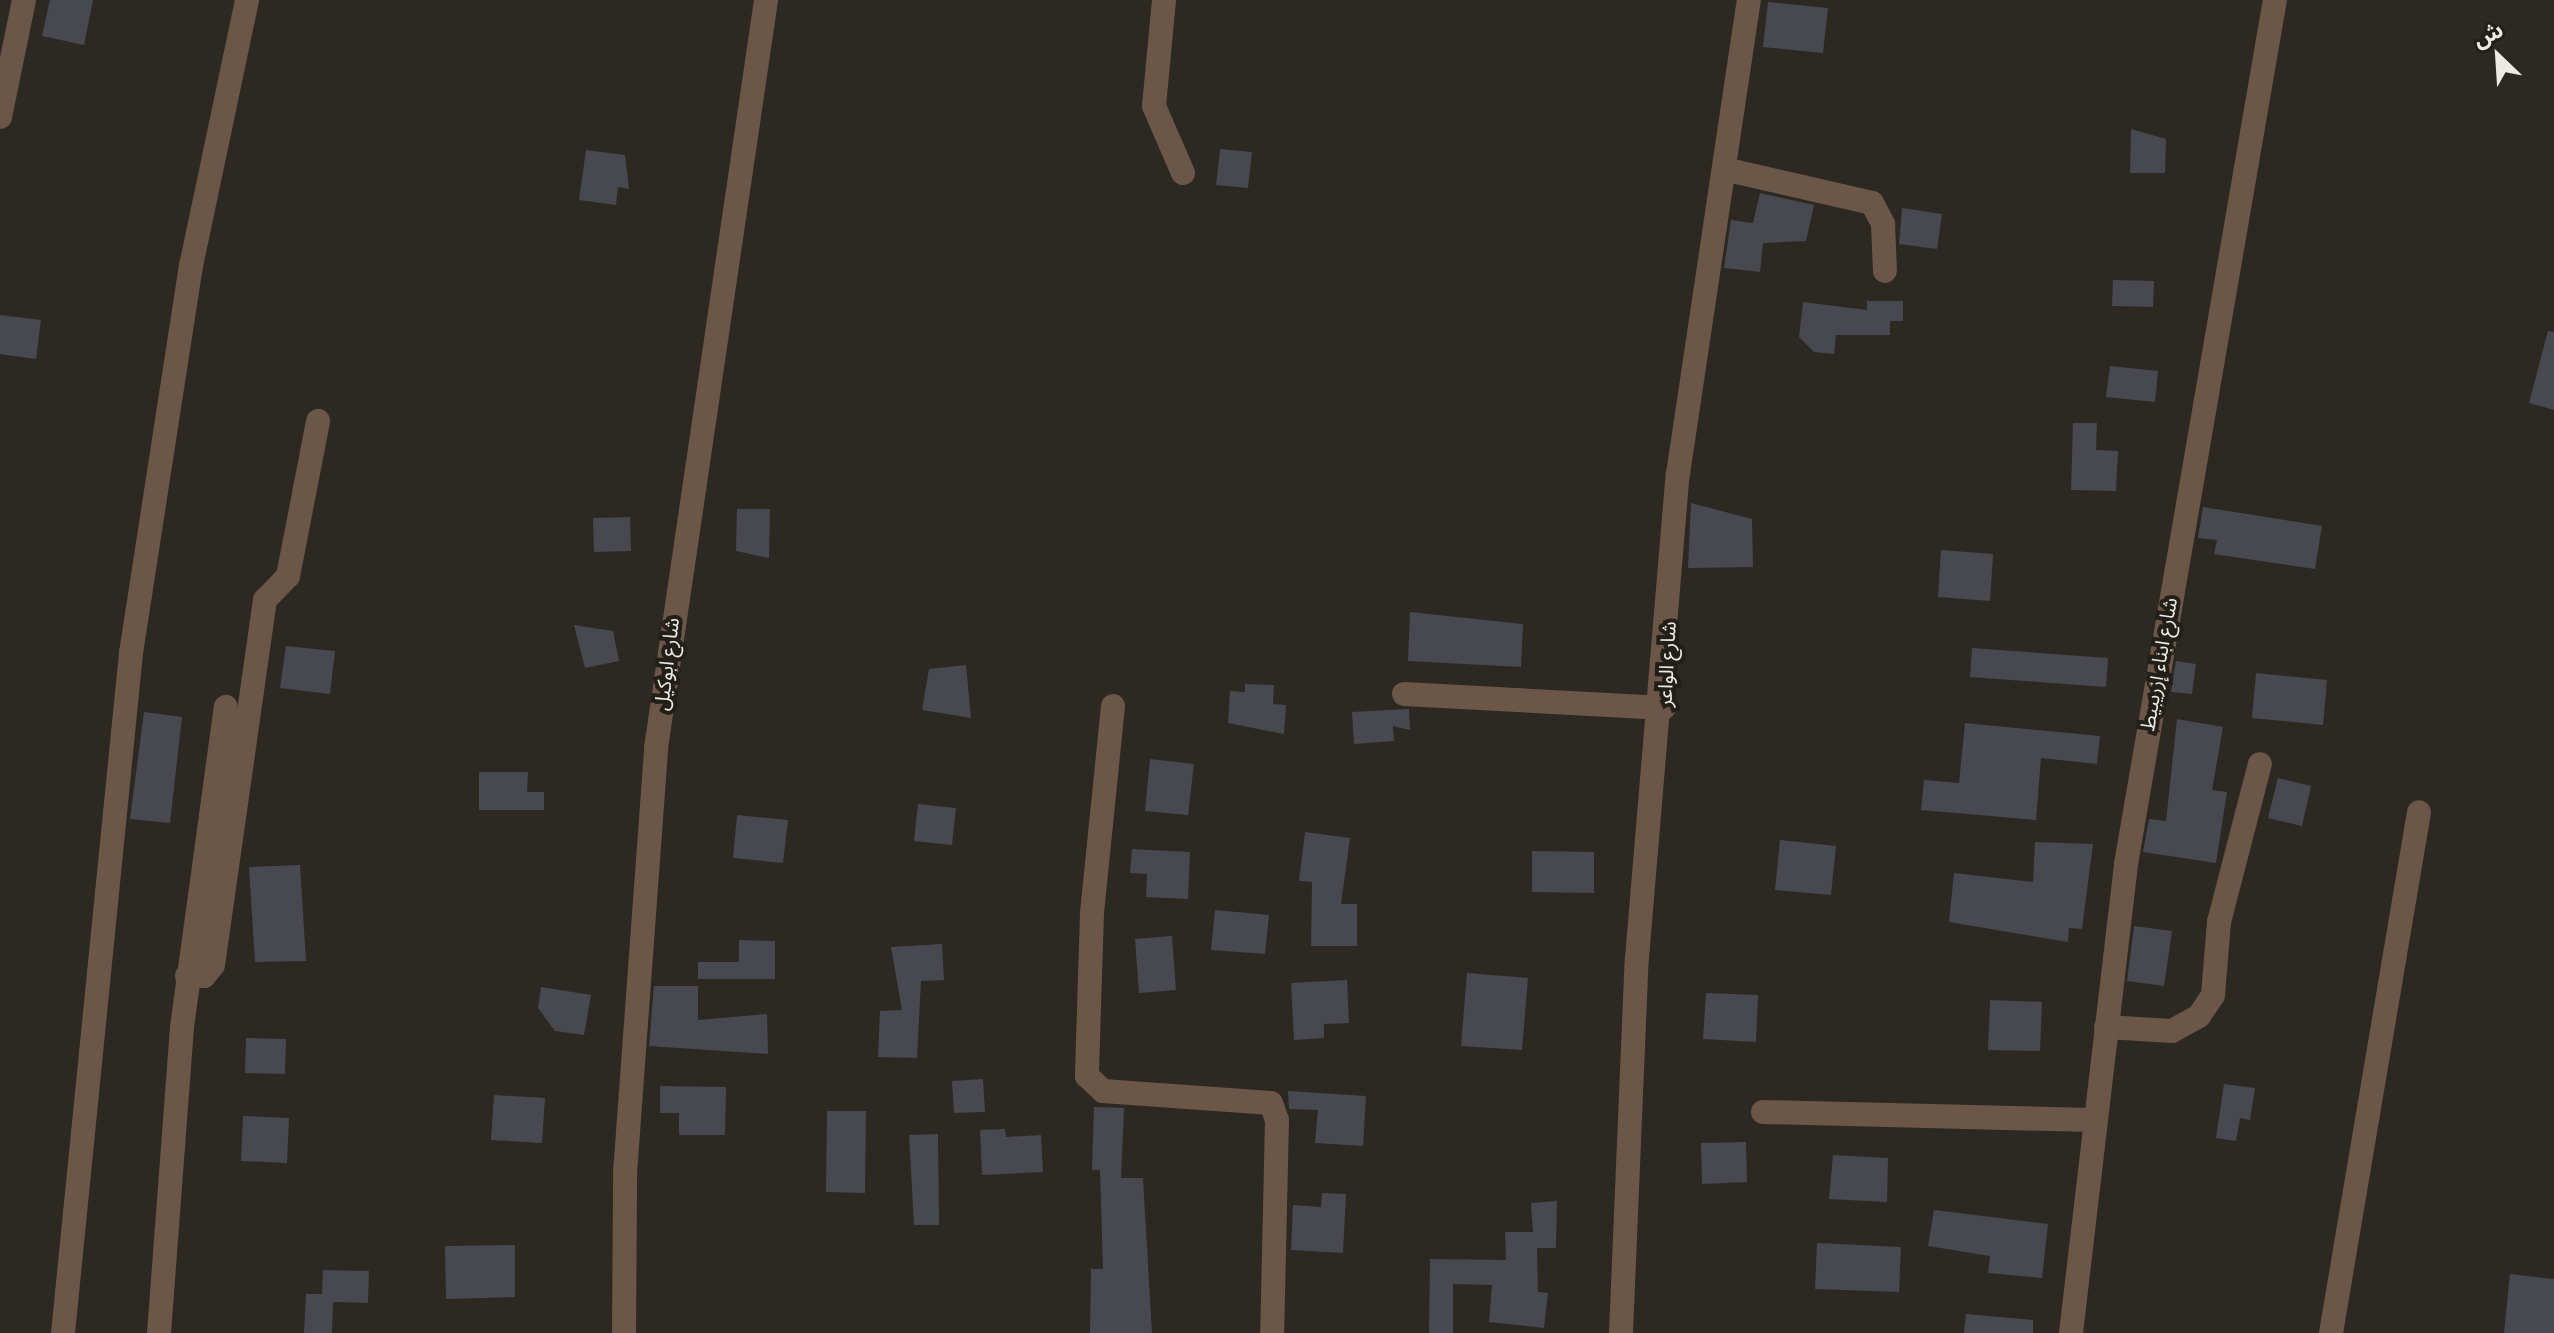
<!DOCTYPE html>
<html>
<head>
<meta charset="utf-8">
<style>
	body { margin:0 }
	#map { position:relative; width:2554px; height:1333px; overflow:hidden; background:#2c2822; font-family:"IBM Plex Serif","Noto Sans Arabic",serif }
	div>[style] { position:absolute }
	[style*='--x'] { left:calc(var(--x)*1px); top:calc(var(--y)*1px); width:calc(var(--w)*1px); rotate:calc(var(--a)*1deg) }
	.building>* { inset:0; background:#484950 }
	.street>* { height:24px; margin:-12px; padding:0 12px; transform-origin:12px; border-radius:12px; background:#6b5647 }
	span { translate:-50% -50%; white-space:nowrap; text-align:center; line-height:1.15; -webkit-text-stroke:8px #221f19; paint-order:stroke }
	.street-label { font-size:20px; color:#edeae6 }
	.north { position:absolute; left:2458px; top:16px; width:80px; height:80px; -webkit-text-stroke:6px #221f19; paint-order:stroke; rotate:335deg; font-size:22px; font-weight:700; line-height:32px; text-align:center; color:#edeae6 }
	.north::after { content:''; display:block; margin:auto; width:28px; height:36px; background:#edeae6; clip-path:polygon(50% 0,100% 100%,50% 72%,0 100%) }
</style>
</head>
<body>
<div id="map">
	<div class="building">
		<div style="clip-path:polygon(50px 0,93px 0,84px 45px,42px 36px)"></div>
		<div style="clip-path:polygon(1768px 2px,1828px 8px,1823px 53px,1763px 47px)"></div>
		<div style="clip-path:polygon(2131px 129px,2166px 139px,2165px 173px,2130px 173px)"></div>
		<div style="clip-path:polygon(1220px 149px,1252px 152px,1248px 188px,1216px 185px)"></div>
		<div style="clip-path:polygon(586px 150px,625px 155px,629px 189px,618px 187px,616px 205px,579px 200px)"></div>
		<div style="clip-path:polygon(1760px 193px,1814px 205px,1806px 241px,1763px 243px,1760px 272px,1724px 268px,1731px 220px,1753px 223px)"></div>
		<div style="clip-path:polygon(1902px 208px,1942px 214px,1937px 249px,1899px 244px)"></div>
		<div style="clip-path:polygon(2113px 280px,2154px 281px,2153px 307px,2112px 306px)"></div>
		<div style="clip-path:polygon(1867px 301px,1903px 301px,1903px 321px,1890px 321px,1890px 335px,1836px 335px,1834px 354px,1814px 352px,1799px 337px,1803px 302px,1867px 310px)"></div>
		<div style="clip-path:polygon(0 315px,41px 320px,36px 359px,0 354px)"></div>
		<div style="clip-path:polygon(2548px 331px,2554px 332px,2554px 410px,2529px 403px)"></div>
		<div style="clip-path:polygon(2110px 366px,2158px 371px,2155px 402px,2106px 397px)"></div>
		<div style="clip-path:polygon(2073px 423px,2097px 423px,2096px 450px,2118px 451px,2116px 491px,2071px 490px)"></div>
		<div style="clip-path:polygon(1691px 503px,1752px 519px,1753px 567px,1688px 568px)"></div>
		<div style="clip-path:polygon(2203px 507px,2322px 526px,2315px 569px,2214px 554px,2217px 540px,2198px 538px)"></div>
		<div style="clip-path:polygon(737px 509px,770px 509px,769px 558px,736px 551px)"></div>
		<div style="clip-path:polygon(630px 517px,631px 551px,594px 552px,593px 518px)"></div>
		<div style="clip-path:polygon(1941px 550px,1993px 554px,1990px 601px,1938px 597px)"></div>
		<div style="clip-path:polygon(1410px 612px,1523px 624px,1521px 667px,1408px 661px)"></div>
		<div style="clip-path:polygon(574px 625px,613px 631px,619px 661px,585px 668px)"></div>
		<div style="clip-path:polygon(286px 646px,335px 651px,330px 694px,280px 688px)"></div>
		<div style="clip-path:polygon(1972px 648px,2108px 658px,2106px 687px,1970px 677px)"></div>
		<div style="clip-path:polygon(2176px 661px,2196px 664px,2192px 694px,2171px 692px)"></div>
		<div style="clip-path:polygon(966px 665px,971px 718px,922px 710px,929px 669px)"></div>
		<div style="clip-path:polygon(2256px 673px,2327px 680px,2323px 725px,2252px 718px)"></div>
		<div style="clip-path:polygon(1245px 684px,1274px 685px,1273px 704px,1286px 705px,1284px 734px,1228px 723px,1230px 691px,1245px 692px)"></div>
		<div style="clip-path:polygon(1409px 709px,1410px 730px,1393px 726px,1394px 741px,1354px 744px,1352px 712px)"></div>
		<div style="clip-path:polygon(144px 712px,182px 717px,170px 823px,130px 819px)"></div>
		<div style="clip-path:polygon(2177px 719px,2223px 727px,2212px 790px,2227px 792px,2216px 863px,2143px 852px,2149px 819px,2166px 821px)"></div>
		<div style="clip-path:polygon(1965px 723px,2100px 736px,2097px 764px,2041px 758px,2036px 820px,1921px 810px,1924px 780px,1959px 783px)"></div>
		<div style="clip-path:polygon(1150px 759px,1194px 764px,1188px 815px,1145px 811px)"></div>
		<div style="clip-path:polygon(479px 772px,528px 772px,527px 792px,544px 792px,544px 810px,479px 810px)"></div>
		<div style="clip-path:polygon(2278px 778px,2311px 786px,2302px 826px,2268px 818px)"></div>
		<div style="clip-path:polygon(918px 804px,956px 808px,952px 845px,914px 841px)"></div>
		<div style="clip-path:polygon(737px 815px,788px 820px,783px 863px,733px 858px)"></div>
		<div style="clip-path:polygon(1305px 832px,1350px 838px,1341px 904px,1357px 904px,1357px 946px,1311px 946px,1312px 882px,1299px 881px)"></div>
		<div style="clip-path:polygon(1780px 840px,1836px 846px,1831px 895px,1775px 890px)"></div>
		<div style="clip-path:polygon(2035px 842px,2093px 844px,2082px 929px,2069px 928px,2068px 942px,1949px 922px,1954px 873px,2033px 882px)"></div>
		<div style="clip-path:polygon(1132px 849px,1190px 852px,1188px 899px,1146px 897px,1147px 874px,1130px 873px)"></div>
		<div style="clip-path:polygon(1532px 851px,1594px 852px,1594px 893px,1532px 892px)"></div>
		<div style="clip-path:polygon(300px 865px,306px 961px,255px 962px,249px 867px)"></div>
		<div style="clip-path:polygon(1215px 910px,1269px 915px,1265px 954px,1211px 950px)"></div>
		<div style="clip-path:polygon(2134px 926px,2172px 931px,2164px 986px,2127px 981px)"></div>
		<div style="clip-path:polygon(1172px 936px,1176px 990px,1139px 993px,1135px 939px)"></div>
		<div style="clip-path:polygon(739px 940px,775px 941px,775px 979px,698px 979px,698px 962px,739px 962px)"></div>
		<div style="clip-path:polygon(942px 944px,944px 980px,921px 981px,917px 1058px,878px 1057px,880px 1011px,902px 1010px,891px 947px)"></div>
		<div style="clip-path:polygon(1467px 973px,1528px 978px,1522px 1050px,1461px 1046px)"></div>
		<div style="clip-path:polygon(1347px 980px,1349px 1023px,1324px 1024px,1324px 1038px,1294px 1040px,1291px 983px)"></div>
		<div style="clip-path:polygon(654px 986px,698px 986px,698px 1020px,767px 1014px,768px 1054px,649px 1046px)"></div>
		<div style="clip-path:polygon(541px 987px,591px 995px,584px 1035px,555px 1031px,538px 1008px)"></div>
		<div style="clip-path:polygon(1706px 993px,1758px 995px,1756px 1042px,1703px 1039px)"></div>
		<div style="clip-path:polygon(1990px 1000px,2042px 1002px,2040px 1051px,1988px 1050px)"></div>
		<div style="clip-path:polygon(246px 1038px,286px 1039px,285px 1074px,245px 1073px)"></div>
		<div style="clip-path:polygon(983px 1079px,985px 1112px,954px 1113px,952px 1081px)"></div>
		<div style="clip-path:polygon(2224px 1084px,2255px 1088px,2250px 1120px,2240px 1118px,2236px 1141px,2216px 1138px)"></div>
		<div style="clip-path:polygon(660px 1086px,726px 1087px,725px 1135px,679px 1135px,679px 1113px,660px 1113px)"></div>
		<div style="clip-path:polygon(1288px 1091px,1366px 1096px,1363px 1146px,1315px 1143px,1318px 1110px,1289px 1109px)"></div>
		<div style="clip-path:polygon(494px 1095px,545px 1098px,542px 1143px,491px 1140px)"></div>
		<div style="clip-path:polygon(1094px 1107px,1124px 1108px,1121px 1178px,1143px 1178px,1152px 1333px,1090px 1333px,1091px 1269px,1103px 1269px,1100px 1170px,1092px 1170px)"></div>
		<div style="clip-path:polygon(827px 1111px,866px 1111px,865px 1193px,826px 1192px)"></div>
		<div style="clip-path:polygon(243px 1116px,289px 1118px,287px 1163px,241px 1161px)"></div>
		<div style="clip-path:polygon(1005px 1129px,1006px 1137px,1041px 1135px,1043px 1172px,982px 1175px,980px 1130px)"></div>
		<div style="clip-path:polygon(938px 1134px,939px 1225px,914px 1225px,909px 1135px)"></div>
		<div style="clip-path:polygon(1746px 1142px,1747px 1182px,1702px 1184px,1701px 1143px)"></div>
		<div style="clip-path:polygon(1833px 1155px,1888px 1158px,1887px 1202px,1829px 1199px)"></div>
		<div style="clip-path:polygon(1322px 1193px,1346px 1194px,1343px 1253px,1291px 1250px,1293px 1205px,1321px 1207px)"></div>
		<div style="clip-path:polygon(1557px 1201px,1556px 1248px,1537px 1248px,1538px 1292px,1548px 1293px,1544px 1328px,1489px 1322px,1492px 1285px,1453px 1284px,1453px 1333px,1429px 1333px,1430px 1259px,1506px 1260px,1505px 1232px,1533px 1232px,1531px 1203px)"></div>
		<div style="clip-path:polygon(1934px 1210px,2048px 1224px,2042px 1278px,1988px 1273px,1990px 1256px,1928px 1246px)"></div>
		<div style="clip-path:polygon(1817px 1243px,1901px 1247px,1899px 1292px,1815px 1289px)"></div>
		<div style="clip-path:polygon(515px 1245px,515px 1297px,446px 1299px,445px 1246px)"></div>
		<div style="clip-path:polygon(323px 1270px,369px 1271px,368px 1303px,333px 1302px,332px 1333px,304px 1333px,306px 1294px,322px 1294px)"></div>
		<div style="clip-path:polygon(2510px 1274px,2554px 1279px,2554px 1333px,2504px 1333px)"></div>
		<div style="clip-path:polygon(1966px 1314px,2033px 1320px,2033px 1333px,1964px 1333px)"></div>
	</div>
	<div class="street">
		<div style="--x:1164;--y:0;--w:106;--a:95.4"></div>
		<div style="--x:1154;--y:106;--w:73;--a:66.6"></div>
		<div style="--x:0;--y:117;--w:119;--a:-78.4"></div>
		<div style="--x:1724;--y:169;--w:152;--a:12.9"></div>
		<div style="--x:1872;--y:203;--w:24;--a:62"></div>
		<div style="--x:1883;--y:224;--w:47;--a:87.6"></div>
		<div style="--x:1404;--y:694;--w:260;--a:3.1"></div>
		<div style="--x:1113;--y:706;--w:208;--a:95.8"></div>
		<div style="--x:1092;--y:913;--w:163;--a:91.8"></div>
		<div style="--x:1087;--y:1076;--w:22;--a:43"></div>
		<div style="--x:1103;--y:1091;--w:168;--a:4.1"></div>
		<div style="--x:1271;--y:1103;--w:18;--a:71"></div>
		<div style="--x:1277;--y:1120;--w:213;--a:91.3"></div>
		<div style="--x:187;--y:976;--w:17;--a:0"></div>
		<div style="--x:204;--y:976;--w:14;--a:-51"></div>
		<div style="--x:213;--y:965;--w:369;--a:-81.9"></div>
		<div style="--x:265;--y:600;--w:33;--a:-46"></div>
		<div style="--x:288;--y:576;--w:158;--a:-79"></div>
		<div style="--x:2106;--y:1027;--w:66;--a:3.5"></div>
		<div style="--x:2172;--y:1031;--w:31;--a:-29"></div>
		<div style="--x:2199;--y:1016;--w:25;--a:-56"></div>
		<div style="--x:2213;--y:995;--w:73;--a:-85.3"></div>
		<div style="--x:2219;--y:922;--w:163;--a:-75.5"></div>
		<div style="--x:1763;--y:1112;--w:331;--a:1.4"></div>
		<div style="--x:63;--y:1333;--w:683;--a:-84.29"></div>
		<div style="--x:131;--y:653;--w:392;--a:-81.2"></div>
		<div style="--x:191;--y:266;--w:272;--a:-78.1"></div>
		<div style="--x:159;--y:1333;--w:307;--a:-85.7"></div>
		<div style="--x:182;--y:1027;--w:323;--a:-82.2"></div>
		<div style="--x:624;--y:1333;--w:160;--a:-89.6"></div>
		<div style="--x:625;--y:1173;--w:426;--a:-85.8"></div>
		<div style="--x:656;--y:748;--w:756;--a:-81.63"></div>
		<div style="--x:1621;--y:1333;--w:375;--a:-87.6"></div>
		<div style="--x:1637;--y:958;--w:486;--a:-85.2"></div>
		<div style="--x:1678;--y:474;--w:479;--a:-81.5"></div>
		<div style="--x:2071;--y:1333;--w:472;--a:-83.3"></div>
		<div style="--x:2126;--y:864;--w:877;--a:-80.22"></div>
		<div style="--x:2331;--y:1333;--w:528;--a:-80.41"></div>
	</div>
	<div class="street-label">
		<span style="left:666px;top:664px;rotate:-83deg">شارع ابوكيل</span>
		<span style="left:1666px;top:664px;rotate:-87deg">شارع الواعر</span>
		<span style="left:2158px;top:664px;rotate:-80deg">شارع ابناء إزريبيط</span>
	</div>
	<div class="north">ش</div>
</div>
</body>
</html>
